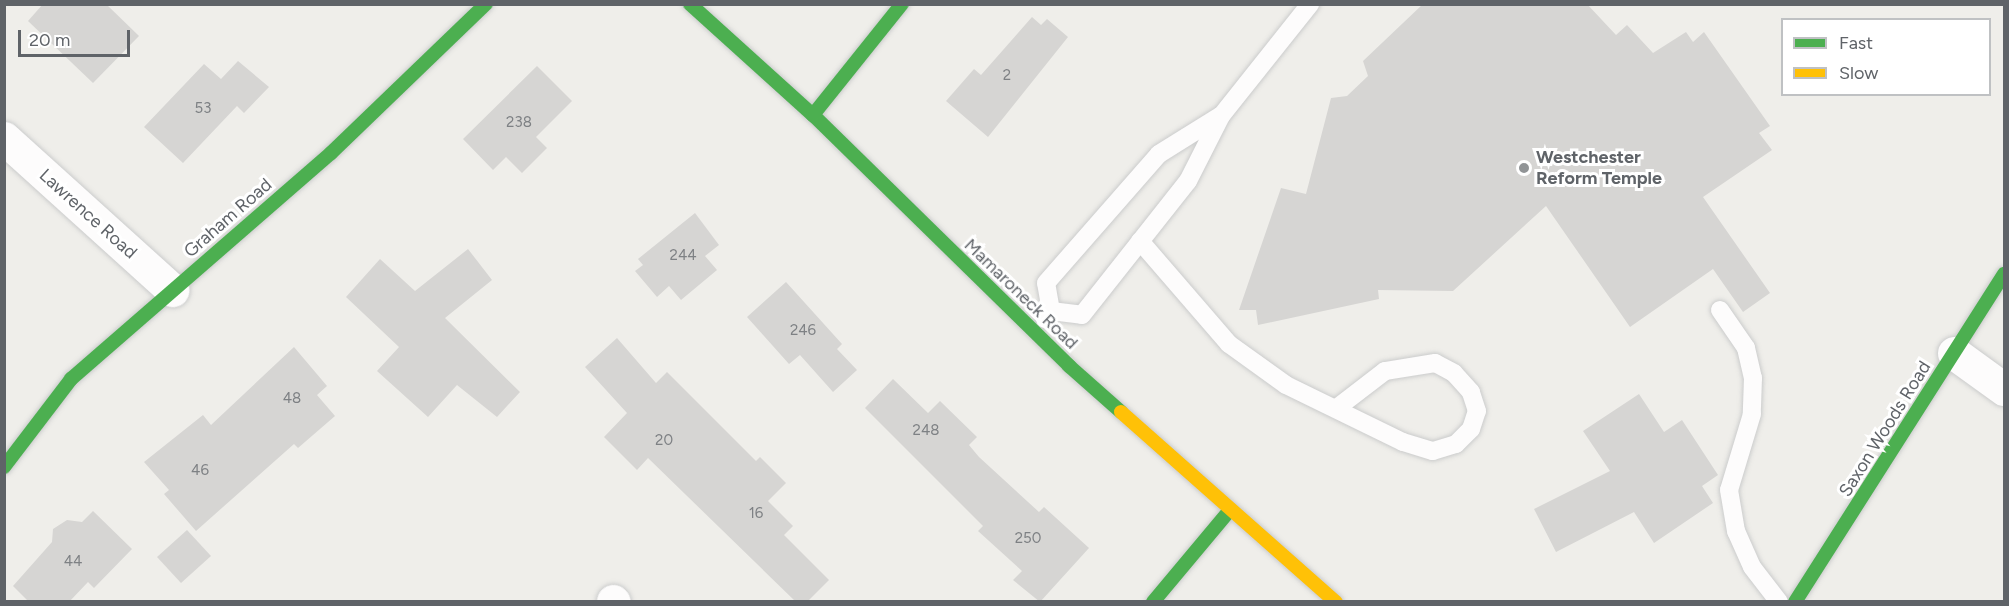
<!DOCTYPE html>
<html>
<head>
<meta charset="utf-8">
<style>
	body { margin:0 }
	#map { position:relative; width:2009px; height:606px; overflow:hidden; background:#efeeea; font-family:Figtree,sans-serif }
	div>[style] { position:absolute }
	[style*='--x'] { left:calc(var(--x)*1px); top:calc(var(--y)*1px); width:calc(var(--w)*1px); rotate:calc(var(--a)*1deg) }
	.building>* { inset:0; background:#d6d5d3 }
	.roads { filter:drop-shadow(0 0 2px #cbcccc) drop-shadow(0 0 2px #cbcccc) }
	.lane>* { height:18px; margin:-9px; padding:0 9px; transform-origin:9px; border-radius:9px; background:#fdfcfc }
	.street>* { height:33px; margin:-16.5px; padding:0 16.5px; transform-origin:16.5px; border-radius:16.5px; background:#fdfcfc }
	.fast>* { height:14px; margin:-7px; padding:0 7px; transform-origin:7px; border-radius:7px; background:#4caf50 }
	.slow>* { height:14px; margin:-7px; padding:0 7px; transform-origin:7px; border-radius:7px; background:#ffc107 }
	.dots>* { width:16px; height:16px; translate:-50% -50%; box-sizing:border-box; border:3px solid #fff; border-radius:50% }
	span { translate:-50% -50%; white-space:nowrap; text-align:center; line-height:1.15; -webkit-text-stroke:6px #fff; paint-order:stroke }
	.number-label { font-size:15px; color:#7e8184 }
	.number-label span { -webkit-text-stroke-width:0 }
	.poi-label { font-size:18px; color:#5f6368; font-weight:700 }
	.left { translate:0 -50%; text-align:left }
	.street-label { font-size:18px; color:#5f6368 }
	.frame { position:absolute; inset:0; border:6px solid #5f6368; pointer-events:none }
	.legend { position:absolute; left:1781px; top:18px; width:210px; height:78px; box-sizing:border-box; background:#fff; border:2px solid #bfc1c3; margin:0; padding:8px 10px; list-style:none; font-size:18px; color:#5f6368 }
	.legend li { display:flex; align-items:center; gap:12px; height:30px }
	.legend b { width:30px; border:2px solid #bfc1c3 }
	.scale { position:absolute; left:18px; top:30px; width:112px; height:27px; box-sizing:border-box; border:3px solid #5f6368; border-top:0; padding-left:8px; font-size:18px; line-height:21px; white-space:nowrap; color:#5f6368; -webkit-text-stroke:4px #fff; paint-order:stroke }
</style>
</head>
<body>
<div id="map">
	<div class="building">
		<div style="clip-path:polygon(43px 4px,106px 4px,139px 36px,93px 83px,28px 21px)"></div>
		<div style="clip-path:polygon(1423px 4px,1587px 4px,1616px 35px,1627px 25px,1653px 53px,1686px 32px,1693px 42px,1704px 32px,1770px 126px,1759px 133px,1772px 150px,1703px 197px,1770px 293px,1743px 312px,1713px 269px,1630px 327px,1546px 206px,1453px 291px,1378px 290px,1379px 299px,1258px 325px,1256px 310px,1239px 310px,1281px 188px,1306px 194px,1331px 98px,1347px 96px,1368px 76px,1363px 61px)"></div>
		<div style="clip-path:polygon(1032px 17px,1041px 25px,1047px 19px,1068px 37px,988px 137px,946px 101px,974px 69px,981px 75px)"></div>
		<div style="clip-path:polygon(238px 61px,269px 87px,244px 113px,237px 106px,183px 163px,144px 127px,204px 64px,221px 79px)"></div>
		<div style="clip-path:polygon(537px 66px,572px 101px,536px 137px,547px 148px,522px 173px,506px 157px,493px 170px,463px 139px)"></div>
		<div style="clip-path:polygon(695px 213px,719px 245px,705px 256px,717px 270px,681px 300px,669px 286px,657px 297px,635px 271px,643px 265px,638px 259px)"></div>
		<div style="clip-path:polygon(468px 249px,492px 280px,445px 318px,520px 392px,497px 417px,457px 385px,428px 417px,377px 371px,399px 347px,346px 297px,380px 259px,415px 291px)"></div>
		<div style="clip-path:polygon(786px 282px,842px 344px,837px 349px,857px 370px,833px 392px,800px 355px,789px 364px,747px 317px)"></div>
		<div style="clip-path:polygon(617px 338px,656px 383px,667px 372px,756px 461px,760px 457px,786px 483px,768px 501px,793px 526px,784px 535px,829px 580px,807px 602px,796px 602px,648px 458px,637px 470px,604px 437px,627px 413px,585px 367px)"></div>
		<div style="clip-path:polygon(294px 347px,327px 386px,317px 395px,335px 416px,298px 448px,294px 444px,196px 531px,164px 494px,169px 490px,144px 462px,203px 415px,211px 425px)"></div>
		<div style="clip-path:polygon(893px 379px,928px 413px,940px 401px,977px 437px,969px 445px,979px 457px,1039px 512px,1044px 507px,1089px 548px,1040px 602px,1013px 580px,1022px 571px,978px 531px,983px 526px,865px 408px)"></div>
		<div style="clip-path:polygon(1639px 394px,1664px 432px,1682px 420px,1718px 475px,1702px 486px,1713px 503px,1654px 543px,1634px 512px,1556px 552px,1534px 509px,1610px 471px,1583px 431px)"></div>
		<div style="clip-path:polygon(93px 511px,132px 549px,94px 588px,88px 582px,69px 602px,29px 602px,13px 586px,52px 542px,53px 529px,67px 520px,82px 522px)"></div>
		<div style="clip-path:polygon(187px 530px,211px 556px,181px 583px,157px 557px)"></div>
	</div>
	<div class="roads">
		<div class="lane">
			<div style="--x:1140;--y:241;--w:136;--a:49.2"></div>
			<div style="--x:1229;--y:344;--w:70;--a:35.7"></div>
			<div style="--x:1286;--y:385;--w:130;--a:26"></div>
			<div style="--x:1403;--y:442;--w:31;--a:17"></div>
			<div style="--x:1433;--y:451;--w:24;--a:-17"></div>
			<div style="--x:1456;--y:444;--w:21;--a:-45"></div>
			<div style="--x:1471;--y:429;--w:19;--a:-72"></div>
			<div style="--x:1477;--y:411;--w:20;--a:-108"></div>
			<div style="--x:1471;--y:392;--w:25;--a:-132"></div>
			<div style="--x:1454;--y:373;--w:21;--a:-152"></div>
			<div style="--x:1435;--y:363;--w:51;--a:170.9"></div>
			<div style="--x:1385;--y:371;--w:61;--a:142.4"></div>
			<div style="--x:1720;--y:310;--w:46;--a:55.6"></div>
			<div style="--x:1746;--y:348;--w:31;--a:77"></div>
			<div style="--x:1753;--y:378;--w:36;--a:92"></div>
			<div style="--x:1752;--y:414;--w:79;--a:106.8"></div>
			<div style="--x:1729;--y:490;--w:42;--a:80.3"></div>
			<div style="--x:1736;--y:531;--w:39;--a:66"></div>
			<div style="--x:1752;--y:567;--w:44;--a:52.4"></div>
			<div style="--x:1051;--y:311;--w:31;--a:7"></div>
			<div style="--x:1082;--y:315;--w:171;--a:-51.7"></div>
			<div style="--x:1188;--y:181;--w:73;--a:-63.1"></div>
			<div style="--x:1221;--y:116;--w:143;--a:-51.5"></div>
			<div style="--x:1045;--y:319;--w:10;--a:-53"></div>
			<div style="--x:1051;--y:311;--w:28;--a:-100"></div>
			<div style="--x:1046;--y:283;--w:171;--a:-48.8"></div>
			<div style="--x:1159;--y:154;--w:72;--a:-31.9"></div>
		</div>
		<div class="street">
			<div style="--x:4;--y:138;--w:227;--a:42.1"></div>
			<div style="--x:1954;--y:353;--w:62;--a:35.8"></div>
			<div style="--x:613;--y:601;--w:1;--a:45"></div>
		</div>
		<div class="fast">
			<div style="--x:690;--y:4;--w:166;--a:42.1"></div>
			<div style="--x:813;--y:115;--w:359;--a:44.4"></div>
			<div style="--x:1069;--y:366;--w:69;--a:41.5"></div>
			<div style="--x:813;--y:115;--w:142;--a:-51.3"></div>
			<div style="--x:4;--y:467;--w:111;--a:-52.7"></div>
			<div style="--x:71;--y:379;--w:344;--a:-41"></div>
			<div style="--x:331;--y:153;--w:215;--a:-43.9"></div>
			<div style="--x:1153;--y:602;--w:120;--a:-50.1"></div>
			<div style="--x:1795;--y:602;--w:389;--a:-57.5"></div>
		</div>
		<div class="slow">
			<div style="--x:1121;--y:412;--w:287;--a:41.5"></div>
		</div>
	</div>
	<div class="dots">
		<div style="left:1524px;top:168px;background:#919496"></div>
	</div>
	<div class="number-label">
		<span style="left:1007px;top:76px">2</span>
		<span style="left:203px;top:109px">53</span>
		<span style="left:519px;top:123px">238</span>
		<span style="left:683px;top:256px">244</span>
		<span style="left:803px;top:331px">246</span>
		<span style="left:292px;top:399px">48</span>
		<span style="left:926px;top:431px">248</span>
		<span style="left:664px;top:441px">20</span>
		<span style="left:200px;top:471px">46</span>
		<span style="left:756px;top:514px">16</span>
		<span style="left:1028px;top:539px">250</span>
		<span style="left:73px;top:562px">44</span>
	</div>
	<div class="poi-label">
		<span class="left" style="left:1536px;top:168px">Westchester<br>Reform Temple</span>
	</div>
	<div class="street-label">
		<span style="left:88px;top:214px;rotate:42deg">Lawrence Road</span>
		<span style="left:228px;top:218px;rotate:-41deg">Graham Road</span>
		<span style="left:1021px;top:294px;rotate:44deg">Mamaroneck Road</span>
		<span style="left:1885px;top:429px;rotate:-58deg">Saxon Woods Road</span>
	</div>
	<div class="frame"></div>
	<ul class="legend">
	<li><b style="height:8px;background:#4caf50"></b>Fast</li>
	<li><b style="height:8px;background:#ffc107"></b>Slow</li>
	</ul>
	<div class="scale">20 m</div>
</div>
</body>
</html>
